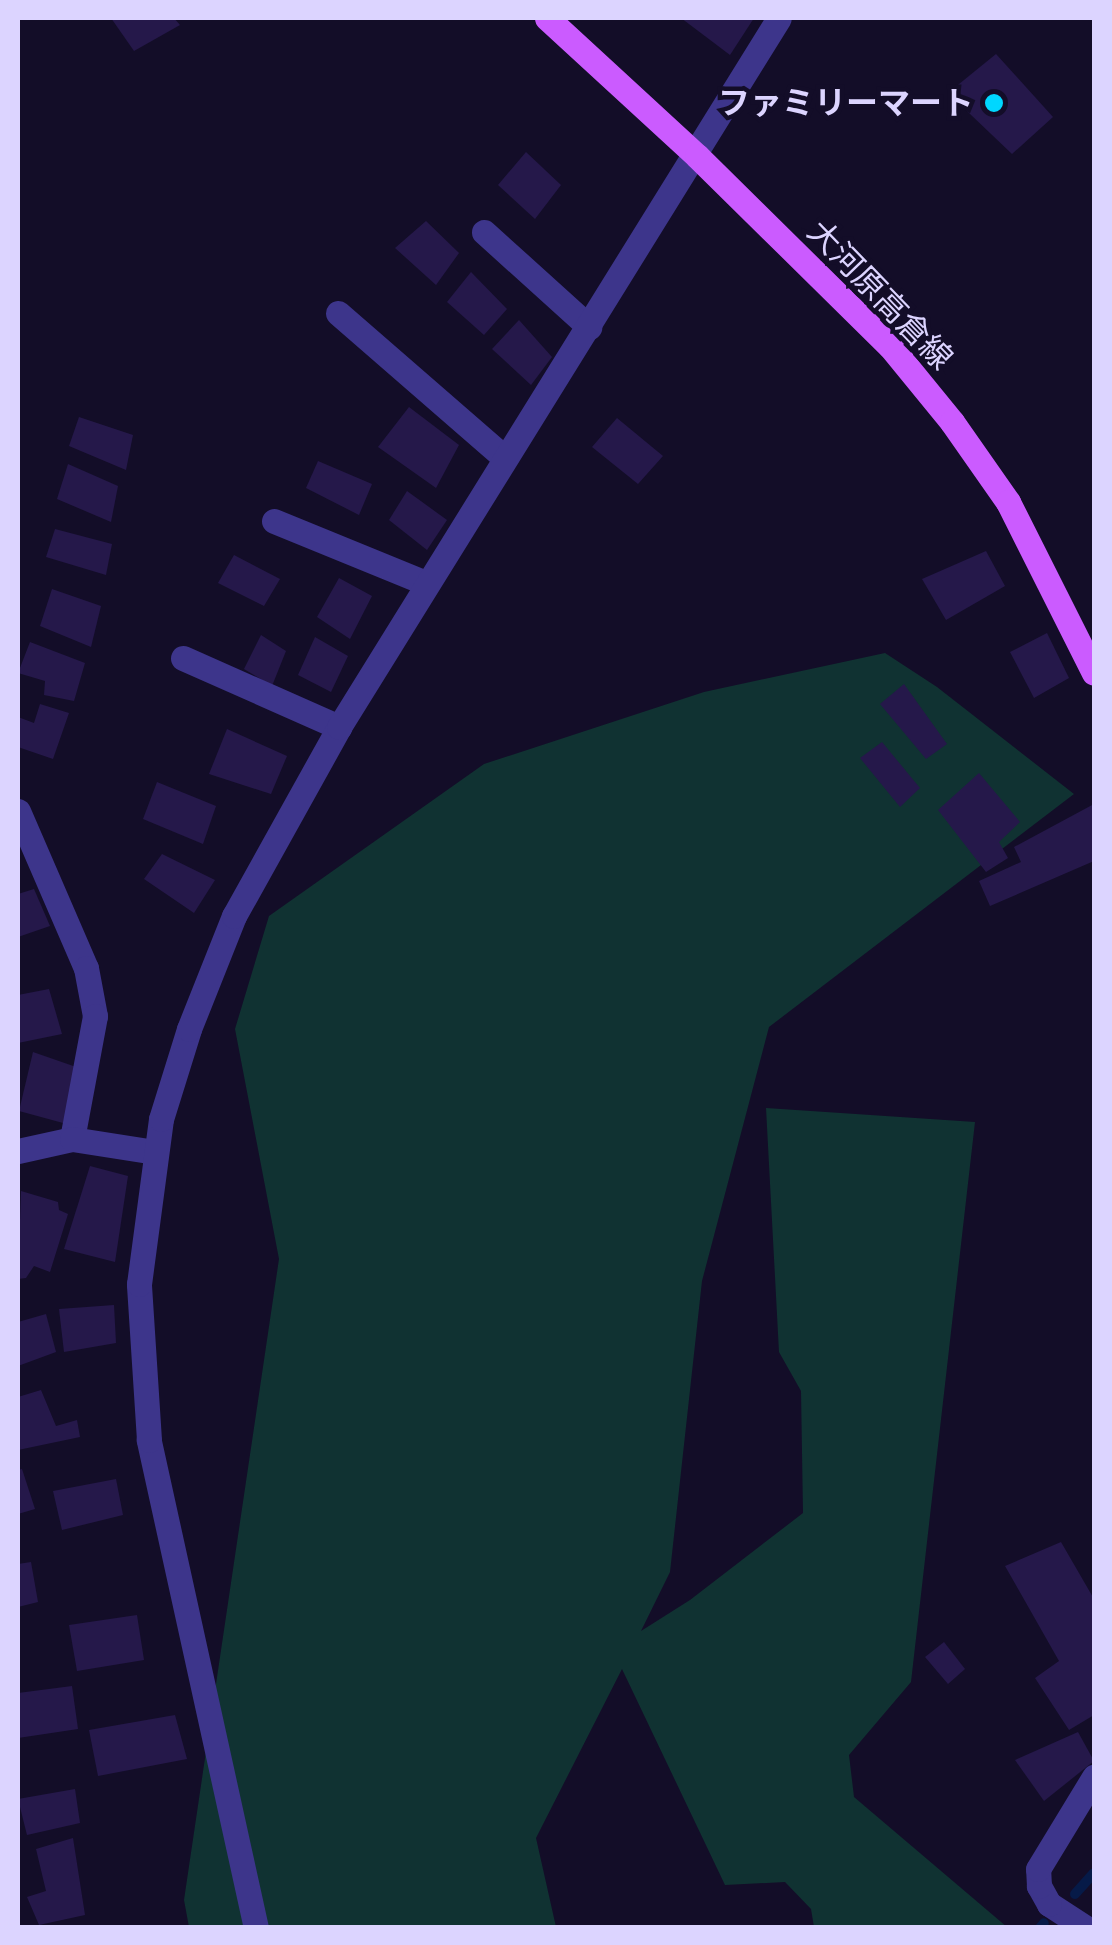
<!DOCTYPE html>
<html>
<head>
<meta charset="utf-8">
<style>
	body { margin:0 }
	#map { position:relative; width:1112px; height:1945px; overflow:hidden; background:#130d28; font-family:"DejaVu Sans","Noto Sans JP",sans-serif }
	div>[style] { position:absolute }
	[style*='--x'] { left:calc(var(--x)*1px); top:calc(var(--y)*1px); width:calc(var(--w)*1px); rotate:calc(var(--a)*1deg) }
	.green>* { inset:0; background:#103232 }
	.stream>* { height:10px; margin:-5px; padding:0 5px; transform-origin:5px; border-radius:5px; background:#061a48 }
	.building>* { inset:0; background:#25184a }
	.minor>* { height:25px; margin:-12.5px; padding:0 12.5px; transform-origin:12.5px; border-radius:12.5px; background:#3d358b }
	.major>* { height:25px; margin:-12.5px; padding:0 12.5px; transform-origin:12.5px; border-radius:12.5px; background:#cb5bff }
	.dots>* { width:28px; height:28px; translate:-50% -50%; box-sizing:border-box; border:5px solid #130d28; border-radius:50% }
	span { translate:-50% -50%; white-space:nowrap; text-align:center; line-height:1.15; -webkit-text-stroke:9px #130d28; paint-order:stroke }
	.poi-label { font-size:32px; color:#dcd4ff; font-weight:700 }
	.right { translate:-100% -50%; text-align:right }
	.street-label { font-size:32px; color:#dcd4ff }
	.frame { position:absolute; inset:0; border:20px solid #dcd4ff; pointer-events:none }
</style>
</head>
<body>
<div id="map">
	<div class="green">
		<div style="clip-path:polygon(885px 653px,937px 687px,1074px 794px,769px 1027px,702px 1281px,670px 1572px,641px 1631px,690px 1600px,803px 1513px,801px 1391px,779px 1352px,766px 1108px,975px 1122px,911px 1682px,849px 1755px,854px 1797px,1007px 1927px,814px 1927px,811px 1909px,785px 1882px,725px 1885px,622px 1669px,536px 1838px,556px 1927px,189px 1927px,184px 1900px,279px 1259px,235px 1029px,269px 916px,484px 764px,704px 692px)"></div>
	</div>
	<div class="stream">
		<div style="--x:1075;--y:1894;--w:28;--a:-48"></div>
		<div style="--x:1040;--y:1928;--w:6;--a:-51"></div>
	</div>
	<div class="building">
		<div style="clip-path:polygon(111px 18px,174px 18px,180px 25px,134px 51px)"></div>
		<div style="clip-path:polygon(681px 18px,754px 18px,730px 55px)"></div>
		<div style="clip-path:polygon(996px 54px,1053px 117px,1012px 154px,948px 93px)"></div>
		<div style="clip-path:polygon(526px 152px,561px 185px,535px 219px,498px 185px)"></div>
		<div style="clip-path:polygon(426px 221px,459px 253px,436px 285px,395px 248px)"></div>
		<div style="clip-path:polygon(471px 272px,507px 309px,484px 335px,447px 302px)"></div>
		<div style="clip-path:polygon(519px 320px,552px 357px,531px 385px,492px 349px)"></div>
		<div style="clip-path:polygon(409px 407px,459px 445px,436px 488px,378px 447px)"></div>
		<div style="clip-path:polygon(79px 417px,133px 435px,126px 470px,69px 446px)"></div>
		<div style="clip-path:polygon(617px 418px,663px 456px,638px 484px,592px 447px)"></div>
		<div style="clip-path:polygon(318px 461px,372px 484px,359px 515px,306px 488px)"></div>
		<div style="clip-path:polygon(68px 464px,118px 486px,111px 522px,57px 499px)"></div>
		<div style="clip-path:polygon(407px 491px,447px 520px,427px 550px,389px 520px)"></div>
		<div style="clip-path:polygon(55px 529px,112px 544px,106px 575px,46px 557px)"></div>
		<div style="clip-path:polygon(986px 551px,1005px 586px,946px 620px,922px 579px)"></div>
		<div style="clip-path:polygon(234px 555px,280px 579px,264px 606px,218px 583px)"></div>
		<div style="clip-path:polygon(339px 578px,372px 596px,350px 639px,317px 617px)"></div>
		<div style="clip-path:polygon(52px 589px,101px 606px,91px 647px,40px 626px)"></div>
		<div style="clip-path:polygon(1047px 633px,1069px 678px,1034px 698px,1010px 652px)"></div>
		<div style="clip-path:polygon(261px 635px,286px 651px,272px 686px,244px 669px)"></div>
		<div style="clip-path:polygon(315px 637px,348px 656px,331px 692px,298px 675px)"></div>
		<div style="clip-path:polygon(30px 642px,85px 663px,74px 701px,44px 695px,45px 681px,18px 673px)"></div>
		<div style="clip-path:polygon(904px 684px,947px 744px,926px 759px,880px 704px)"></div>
		<div style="clip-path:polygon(40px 704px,69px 713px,53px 759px,18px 747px,18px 717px,34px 723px)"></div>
		<div style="clip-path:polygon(227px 729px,287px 756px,271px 794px,209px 774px)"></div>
		<div style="clip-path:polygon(882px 742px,920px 788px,900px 807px,860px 758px)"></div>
		<div style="clip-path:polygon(979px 773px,1020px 822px,999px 842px,1008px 858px,986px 872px,938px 810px)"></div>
		<div style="clip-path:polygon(157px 782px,216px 806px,203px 844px,143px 819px)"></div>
		<div style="clip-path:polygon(1094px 804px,1094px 861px,990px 906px,979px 881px,1021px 862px,1014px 847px)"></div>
		<div style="clip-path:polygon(162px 854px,215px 880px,194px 913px,144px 879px)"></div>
		<div style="clip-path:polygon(34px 889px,50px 926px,18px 937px,18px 894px)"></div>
		<div style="clip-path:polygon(49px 989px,62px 1034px,18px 1043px,18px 995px)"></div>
		<div style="clip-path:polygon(33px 1052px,79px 1068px,63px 1123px,19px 1111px)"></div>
		<div style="clip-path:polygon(90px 1166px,128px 1176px,115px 1262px,64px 1249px)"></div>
		<div style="clip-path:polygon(21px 1191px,58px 1202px,59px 1210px,68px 1214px,50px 1272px,34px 1266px,26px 1278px,18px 1279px)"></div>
		<div style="clip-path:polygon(114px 1305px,116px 1343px,64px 1352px,59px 1309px)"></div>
		<div style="clip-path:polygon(46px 1314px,56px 1352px,18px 1366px,18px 1322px)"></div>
		<div style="clip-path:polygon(41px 1390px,56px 1426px,77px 1420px,80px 1437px,18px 1450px,18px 1397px)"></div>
		<div style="clip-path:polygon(22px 1469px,35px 1509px,18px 1514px,18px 1470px)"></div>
		<div style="clip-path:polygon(116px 1479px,123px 1515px,62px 1530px,53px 1491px)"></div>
		<div style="clip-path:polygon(1061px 1542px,1094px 1599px,1094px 1715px,1069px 1730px,1035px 1678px,1059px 1661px,1005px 1566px)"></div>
		<div style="clip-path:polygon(31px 1562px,38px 1602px,18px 1607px,18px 1564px)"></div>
		<div style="clip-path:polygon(137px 1615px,144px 1660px,77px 1671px,69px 1625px)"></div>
		<div style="clip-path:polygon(944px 1642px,965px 1669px,948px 1684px,925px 1657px)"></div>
		<div style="clip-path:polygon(72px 1686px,78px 1729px,18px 1738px,18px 1693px)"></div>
		<div style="clip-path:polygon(175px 1715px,187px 1759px,98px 1776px,89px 1730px)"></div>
		<div style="clip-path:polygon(1078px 1732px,1094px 1761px,1044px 1801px,1015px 1760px)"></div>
		<div style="clip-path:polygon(75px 1789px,80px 1823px,27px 1835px,18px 1799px)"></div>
		<div style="clip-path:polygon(73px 1838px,85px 1915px,39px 1925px,27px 1897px,46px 1891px,36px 1849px)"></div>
	</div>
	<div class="minor">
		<div style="--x:484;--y:232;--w:142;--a:42.1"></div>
		<div style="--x:338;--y:313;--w:221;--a:41"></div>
		<div style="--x:274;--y:521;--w:164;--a:22.2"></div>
		<div style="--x:183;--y:658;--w:171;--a:23.9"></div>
		<div style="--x:18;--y:811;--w:171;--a:66.6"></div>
		<div style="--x:86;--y:968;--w:49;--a:79.4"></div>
		<div style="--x:95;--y:1016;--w:125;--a:100.6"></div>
		<div style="--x:18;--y:1151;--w:55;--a:-12.5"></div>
		<div style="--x:72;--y:1139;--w:84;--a:8.9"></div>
		<div style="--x:256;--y:1928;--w:500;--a:-102.4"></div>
		<div style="--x:149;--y:1440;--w:156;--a:-93.7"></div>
		<div style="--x:139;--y:1284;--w:166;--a:-82.4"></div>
		<div style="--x:161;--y:1119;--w:94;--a:-72.7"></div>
		<div style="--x:189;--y:1029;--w:122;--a:-68.3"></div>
		<div style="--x:234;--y:916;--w:216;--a:-60.9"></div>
		<div style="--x:339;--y:727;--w:834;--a:-58.18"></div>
		<div style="--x:1086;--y:1928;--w:44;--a:-147"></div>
		<div style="--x:1049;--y:1904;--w:21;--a:-119"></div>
		<div style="--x:1039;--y:1886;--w:17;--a:-93"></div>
		<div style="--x:1038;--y:1869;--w:108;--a:-58.7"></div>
	</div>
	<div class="major">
		<div style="--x:547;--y:18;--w:204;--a:42.6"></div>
		<div style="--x:697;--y:156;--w:271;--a:44.6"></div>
		<div style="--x:890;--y:346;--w:98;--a:50.8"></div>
		<div style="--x:952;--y:422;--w:98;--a:55"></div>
		<div style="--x:1008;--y:502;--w:191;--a:63.3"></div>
	</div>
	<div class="dots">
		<div style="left:994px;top:103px;background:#00d7ff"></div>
	</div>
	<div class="poi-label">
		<span class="right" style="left:974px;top:103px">ファミリーマート</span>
	</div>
	<div class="street-label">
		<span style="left:880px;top:295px;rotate:46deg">大河原高倉線</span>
	</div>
	<div class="frame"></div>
</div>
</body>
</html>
